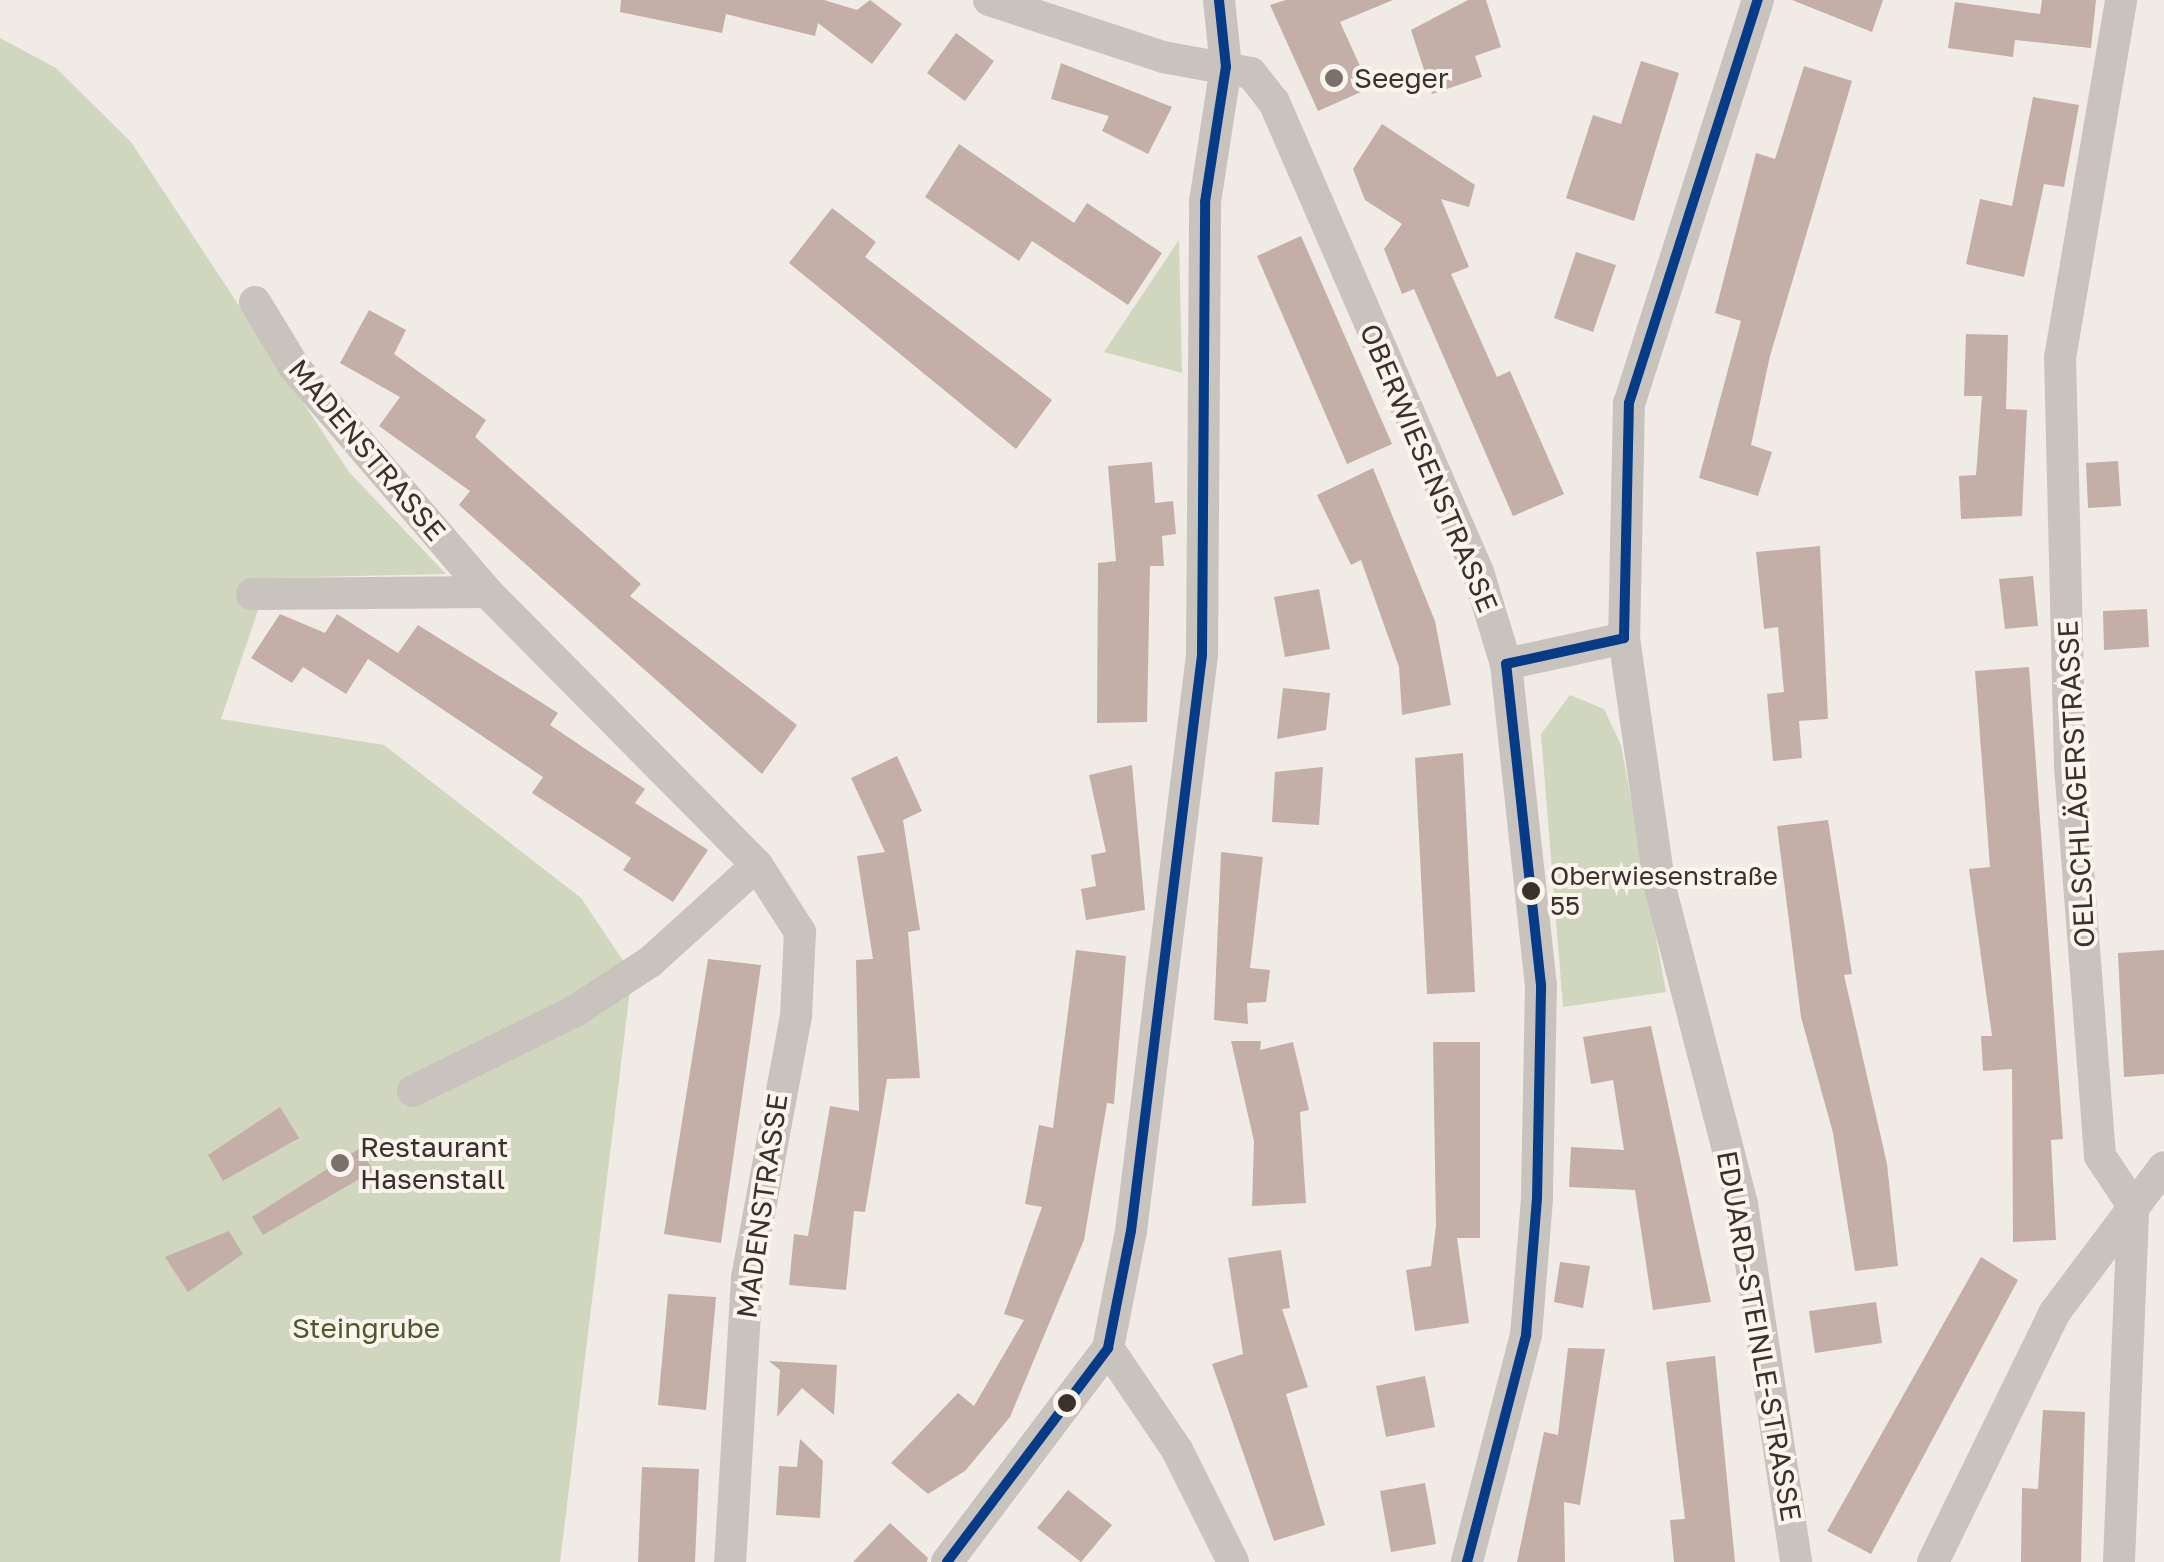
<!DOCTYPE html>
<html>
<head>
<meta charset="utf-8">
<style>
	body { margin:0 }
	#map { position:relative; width:2164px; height:1562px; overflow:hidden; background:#f0ebe5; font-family:"Golos Text",sans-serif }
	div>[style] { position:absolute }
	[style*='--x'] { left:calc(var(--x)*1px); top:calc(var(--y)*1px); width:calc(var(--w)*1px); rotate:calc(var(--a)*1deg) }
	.green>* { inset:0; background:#d1d6bf }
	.building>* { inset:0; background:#c3afa7 }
	.street>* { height:32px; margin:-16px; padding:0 16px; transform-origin:16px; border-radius:16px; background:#c9c3be }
	.bus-1>* { height:10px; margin:-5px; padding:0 5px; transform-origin:5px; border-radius:5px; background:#063b88 }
	.dots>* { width:28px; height:28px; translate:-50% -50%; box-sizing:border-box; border:5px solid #fbf5ee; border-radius:50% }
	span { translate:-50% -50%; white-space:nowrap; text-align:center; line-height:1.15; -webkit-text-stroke:8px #fbf5ee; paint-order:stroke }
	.bus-label { font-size:26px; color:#3b302b }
	.left { translate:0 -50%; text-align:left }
	.poi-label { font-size:28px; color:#3b302b }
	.street-label { font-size:28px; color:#3b302b }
	.park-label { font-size:28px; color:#4a5a2e }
</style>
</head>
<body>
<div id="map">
	<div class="green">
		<div style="clip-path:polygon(0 38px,56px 68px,131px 142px,349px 472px,446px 574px,269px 578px,221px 719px,384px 745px,581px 898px,632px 974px,560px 1562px,0 1562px)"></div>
		<div style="clip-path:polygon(1179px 240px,1182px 373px,1104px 352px)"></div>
		<div style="clip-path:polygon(1570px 695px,1604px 709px,1621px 745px,1666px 992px,1563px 1007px,1541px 734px)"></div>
	</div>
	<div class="building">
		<div style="clip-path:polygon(621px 0,824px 0,857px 10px,870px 0,902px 24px,872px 64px,818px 23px,815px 36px,726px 14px,722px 33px,620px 12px)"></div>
		<div style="clip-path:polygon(1286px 0,1393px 0,1340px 22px,1370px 88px,1318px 111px,1270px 5px)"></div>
		<div style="clip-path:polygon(1468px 0,1486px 0,1501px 47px,1475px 56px,1482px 77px,1432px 94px,1411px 30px)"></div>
		<div style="clip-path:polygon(1792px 0,1883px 0,1872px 32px)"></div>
		<div style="clip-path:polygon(2042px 0,2096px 0,2091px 48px,2015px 40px,2013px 57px,1948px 48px,1955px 2px,2040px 14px)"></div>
		<div style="clip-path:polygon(956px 33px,994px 61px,965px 101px,927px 73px)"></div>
		<div style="clip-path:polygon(1641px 61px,1679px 73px,1634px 221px,1566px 198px,1593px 115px,1621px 124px)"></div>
		<div style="clip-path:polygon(1061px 63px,1172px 107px,1148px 154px,1102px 131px,1109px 116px,1051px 99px)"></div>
		<div style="clip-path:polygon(1804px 66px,1852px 81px,1770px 356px,1751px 445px,1772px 452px,1758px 496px,1699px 478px,1741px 321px,1715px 313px,1756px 153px,1775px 159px)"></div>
		<div style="clip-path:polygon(2033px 97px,2079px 105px,2064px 187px,2044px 184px,2024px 277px,1966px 264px,1980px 199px,2012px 206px)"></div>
		<div style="clip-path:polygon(1382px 124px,1475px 185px,1469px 207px,1441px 199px,1469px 267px,1451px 274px,1497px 377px,1510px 371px,1564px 494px,1513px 516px,1414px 289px,1402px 294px,1384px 249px,1402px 224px,1365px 200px,1353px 169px)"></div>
		<div style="clip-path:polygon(959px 144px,1074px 223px,1087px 203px,1162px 253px,1128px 305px,1032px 241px,1019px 261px,925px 197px)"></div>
		<div style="clip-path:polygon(832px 208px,876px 242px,865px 257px,1052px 400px,1016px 449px,789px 263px)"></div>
		<div style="clip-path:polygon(1301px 236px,1392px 444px,1347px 464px,1257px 256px)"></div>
		<div style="clip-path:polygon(1576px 252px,1616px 265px,1593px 332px,1554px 318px)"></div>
		<div style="clip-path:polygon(369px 310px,406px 330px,394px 354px,486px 420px,475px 437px,641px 584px,630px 596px,797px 725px,762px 774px,459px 505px,470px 491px,379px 426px,400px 397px,340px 363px)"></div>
		<div style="clip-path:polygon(1966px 334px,2008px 335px,2006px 409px,2027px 410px,2022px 516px,1961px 519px,1959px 476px,1976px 475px,1982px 396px,1964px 396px)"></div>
		<div style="clip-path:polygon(2118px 461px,2121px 506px,2088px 508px,2086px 463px)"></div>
		<div style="clip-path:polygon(1152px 462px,1155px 503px,1173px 501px,1176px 534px,1162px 536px,1164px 566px,1150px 566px,1147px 722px,1097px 723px,1098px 563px,1116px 561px,1108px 466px)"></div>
		<div style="clip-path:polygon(1373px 468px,1435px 621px,1451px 705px,1402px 715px,1399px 667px,1361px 560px,1351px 565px,1317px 495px)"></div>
		<div style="clip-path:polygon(1820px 546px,1828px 719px,1799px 721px,1802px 758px,1773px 761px,1767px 694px,1784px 692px,1778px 627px,1764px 629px,1756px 552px)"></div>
		<div style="clip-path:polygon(2033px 576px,2038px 626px,2005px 629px,1999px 579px)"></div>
		<div style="clip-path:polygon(1319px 589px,1330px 649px,1285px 657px,1274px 597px)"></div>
		<div style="clip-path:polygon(2147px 609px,2149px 647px,2104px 650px,2103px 611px)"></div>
		<div style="clip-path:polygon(280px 614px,325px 633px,337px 614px,398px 653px,418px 625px,558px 713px,550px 725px,645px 789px,635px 803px,708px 850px,673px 902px,623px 870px,631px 858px,532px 793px,543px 777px,368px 659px,346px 694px,303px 667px,292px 683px,251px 658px)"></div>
		<div style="clip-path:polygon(2029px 667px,2063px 1139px,2051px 1140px,2056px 1240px,2013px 1242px,2012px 1069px,1983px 1071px,1981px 1036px,1992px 1036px,1969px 869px,1990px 867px,1975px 671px)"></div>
		<div style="clip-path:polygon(1283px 688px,1330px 693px,1326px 730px,1277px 739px)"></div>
		<div style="clip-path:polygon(1463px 753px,1475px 992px,1427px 994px,1415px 758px)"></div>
		<div style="clip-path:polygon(897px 756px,922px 811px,903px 820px,920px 930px,908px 932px,920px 1078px,887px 1079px,865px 1212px,854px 1211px,846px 1290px,789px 1285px,794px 1234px,808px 1236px,830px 1106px,859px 1111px,856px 960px,873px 959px,857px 856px,885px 852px,851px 778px)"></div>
		<div style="clip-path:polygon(1132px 765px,1145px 910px,1086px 920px,1081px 889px,1096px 886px,1091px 855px,1106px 852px,1089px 775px)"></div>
		<div style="clip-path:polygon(1323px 767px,1319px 825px,1272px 822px,1275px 772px)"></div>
		<div style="clip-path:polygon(1828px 820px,1852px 974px,1844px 975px,1887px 1164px,1898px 1266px,1855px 1271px,1833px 1133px,1801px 1017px,1777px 826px)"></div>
		<div style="clip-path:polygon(1221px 852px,1263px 857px,1250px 968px,1270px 970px,1266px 1002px,1247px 1003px,1248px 1024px,1214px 1020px)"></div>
		<div style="clip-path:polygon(1076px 950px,1126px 956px,1114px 1104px,1107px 1103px,1084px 1240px,1010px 1417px,965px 1471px,928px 1494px,891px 1463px,958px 1393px,974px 1406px,1024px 1320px,1004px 1314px,1042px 1207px,1025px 1204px,1039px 1125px,1053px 1128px)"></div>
		<div style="clip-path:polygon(2164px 950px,2164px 1074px,2124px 1077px,2118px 953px)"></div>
		<div style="clip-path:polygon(708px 959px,761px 965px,721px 1243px,664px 1234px)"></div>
		<div style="clip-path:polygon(1651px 1026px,1711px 1302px,1653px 1310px,1635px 1190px,1569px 1187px,1571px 1147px,1624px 1150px,1613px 1080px,1591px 1084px,1583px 1037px)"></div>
		<div style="clip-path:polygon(1231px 1041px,1261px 1041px,1260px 1050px,1293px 1042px,1309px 1110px,1300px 1112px,1306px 1203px,1252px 1206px,1254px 1141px)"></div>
		<div style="clip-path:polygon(1433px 1042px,1480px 1042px,1480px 1238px,1457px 1238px,1469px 1323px,1415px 1331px,1406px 1270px,1431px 1266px,1436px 1226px)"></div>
		<div style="clip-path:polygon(280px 1107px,299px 1138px,223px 1181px,208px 1155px)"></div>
		<div style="clip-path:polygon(360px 1148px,373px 1171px,263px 1235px,252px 1217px)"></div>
		<div style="clip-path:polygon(229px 1231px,243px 1254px,188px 1292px,165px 1257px)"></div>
		<div style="clip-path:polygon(1281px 1250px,1290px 1308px,1282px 1309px,1308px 1387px,1286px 1394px,1325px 1525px,1274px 1541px,1212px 1364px,1243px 1354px,1228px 1258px)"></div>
		<div style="clip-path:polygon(1981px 1257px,2018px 1280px,1871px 1554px,1827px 1531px)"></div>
		<div style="clip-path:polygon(1560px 1262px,1590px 1266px,1583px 1308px,1554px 1302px)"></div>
		<div style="clip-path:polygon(668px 1294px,716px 1297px,706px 1410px,658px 1405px)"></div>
		<div style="clip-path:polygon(1876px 1302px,1882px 1343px,1815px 1353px,1809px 1311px)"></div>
		<div style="clip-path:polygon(1568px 1348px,1605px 1349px,1580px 1505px,1564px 1502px,1565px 1562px,1517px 1562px,1544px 1432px,1558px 1435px)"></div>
		<div style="clip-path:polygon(1715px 1356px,1735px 1562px,1674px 1562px,1670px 1520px,1685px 1519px,1666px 1362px)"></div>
		<div style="clip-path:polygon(769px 1361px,837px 1365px,834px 1415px,802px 1388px,777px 1417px,780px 1370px)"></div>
		<div style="clip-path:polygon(1425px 1376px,1435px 1427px,1386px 1437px,1376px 1386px)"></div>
		<div style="clip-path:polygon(2043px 1410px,2085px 1412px,2081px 1562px,2021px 1562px,2022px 1488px,2038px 1489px)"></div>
		<div style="clip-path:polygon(800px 1439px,823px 1461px,820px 1518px,776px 1515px,779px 1466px,797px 1467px)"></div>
		<div style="clip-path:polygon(642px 1467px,699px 1469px,695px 1562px,638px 1562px)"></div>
		<div style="clip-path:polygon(1425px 1483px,1436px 1544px,1391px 1552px,1380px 1491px)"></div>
		<div style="clip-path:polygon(1068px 1490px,1112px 1525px,1081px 1562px,1037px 1528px)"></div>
		<div style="clip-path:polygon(890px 1523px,928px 1558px,927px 1562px,853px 1562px)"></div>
	</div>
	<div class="street">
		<div style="--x:989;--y:0;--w:183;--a:18.1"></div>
		<div style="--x:1163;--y:57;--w:89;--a:10.3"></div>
		<div style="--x:1251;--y:73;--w:37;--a:52"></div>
		<div style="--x:1274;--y:102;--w:512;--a:66.54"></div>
		<div style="--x:1478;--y:572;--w:96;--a:73.1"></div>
		<div style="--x:1506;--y:664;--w:323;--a:83.8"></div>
		<div style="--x:1541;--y:985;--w:214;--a:91.1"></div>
		<div style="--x:1537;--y:1199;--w:136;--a:94.6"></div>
		<div style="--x:1526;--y:1335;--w:235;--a:104.6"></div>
		<div style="--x:1758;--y:0;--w:423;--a:107.7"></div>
		<div style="--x:1629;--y:403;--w:235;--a:91.2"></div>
		<div style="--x:1624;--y:638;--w:252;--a:81.8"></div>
		<div style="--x:1660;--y:887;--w:327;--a:75.5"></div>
		<div style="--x:1742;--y:1204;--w:362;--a:81.4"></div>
		<div style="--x:255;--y:302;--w:77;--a:58.8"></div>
		<div style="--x:295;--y:368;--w:295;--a:49.4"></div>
		<div style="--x:252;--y:594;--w:235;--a:-0.5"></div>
		<div style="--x:487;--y:592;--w:384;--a:45.3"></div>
		<div style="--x:757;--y:865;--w:80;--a:57.3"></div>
		<div style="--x:800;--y:932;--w:84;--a:92.7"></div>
		<div style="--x:796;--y:1016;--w:267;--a:100.6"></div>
		<div style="--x:747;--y:1278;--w:285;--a:93.4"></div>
		<div style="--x:1506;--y:664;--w:121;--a:-12.4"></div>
		<div style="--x:413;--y:1091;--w:181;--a:-26.3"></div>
		<div style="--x:575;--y:1011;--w:90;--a:-33.2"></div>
		<div style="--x:650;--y:962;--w:144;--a:-42.2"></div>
		<div style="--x:1108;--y:1348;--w:123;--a:55.9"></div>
		<div style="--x:1177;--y:1450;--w:125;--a:63.4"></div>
		<div style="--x:947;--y:1562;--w:268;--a:-53"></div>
		<div style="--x:1108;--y:1348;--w:119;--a:-78.9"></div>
		<div style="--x:1131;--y:1231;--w:580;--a:-82.97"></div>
		<div style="--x:1202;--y:655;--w:453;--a:-89.6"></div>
		<div style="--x:1205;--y:202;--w:137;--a:-81.2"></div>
		<div style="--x:1226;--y:67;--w:67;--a:-96"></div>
		<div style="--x:1933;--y:1562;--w:278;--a:-64"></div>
		<div style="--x:2055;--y:1312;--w:181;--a:-53.1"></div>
		<div style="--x:2119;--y:1562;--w:356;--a:-87.7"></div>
		<div style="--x:2133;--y:1206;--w:60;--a:-123.4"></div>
		<div style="--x:2100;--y:1156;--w:392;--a:-94.4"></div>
		<div style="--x:2070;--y:765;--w:407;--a:-91.4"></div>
		<div style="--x:2060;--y:358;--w:363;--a:-80.3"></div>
	</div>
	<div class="bus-1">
		<div style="--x:947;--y:1562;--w:268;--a:-53"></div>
		<div style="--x:1108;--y:1348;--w:119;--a:-78.9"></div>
		<div style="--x:1131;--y:1231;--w:580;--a:-82.97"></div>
		<div style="--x:1202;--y:655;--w:453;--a:-89.6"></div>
		<div style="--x:1205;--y:202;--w:137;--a:-81.2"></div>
		<div style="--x:1226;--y:67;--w:67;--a:-96"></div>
		<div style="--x:1467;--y:1562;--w:235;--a:-75.4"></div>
		<div style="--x:1526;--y:1335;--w:136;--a:-85.4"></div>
		<div style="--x:1537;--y:1199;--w:214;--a:-88.9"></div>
		<div style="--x:1541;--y:985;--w:323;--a:-96.2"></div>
		<div style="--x:1506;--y:664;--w:121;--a:-12.4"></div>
		<div style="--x:1624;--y:638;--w:235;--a:-88.8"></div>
		<div style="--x:1629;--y:403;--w:423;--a:-72.3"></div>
	</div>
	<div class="dots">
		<div style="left:1334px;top:78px;background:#7a716c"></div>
		<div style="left:1531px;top:891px;background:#3b302b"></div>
		<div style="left:340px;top:1163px;background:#7a716c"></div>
		<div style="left:1067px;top:1403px;background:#3b302b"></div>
	</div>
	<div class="bus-label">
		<span class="left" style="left:1550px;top:891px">Oberwiesenstraße<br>55</span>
	</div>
	<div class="poi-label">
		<span class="left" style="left:1354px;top:78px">Seeger</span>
		<span class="left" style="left:360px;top:1163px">Restaurant<br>Hasenstall</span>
	</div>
	<div class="street-label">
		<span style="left:367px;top:450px;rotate:50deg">MADENSTRASSE</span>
		<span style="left:1429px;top:468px;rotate:67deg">OBERWIESENSTRASSE</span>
		<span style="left:2076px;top:784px;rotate:-93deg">OELSCHLÄGERSTRASSE</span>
		<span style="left:762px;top:1206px;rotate:-82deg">MADENSTRASSE</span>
		<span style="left:1759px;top:1336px;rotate:80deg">EDUARD-STEINLE-STRASSE</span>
	</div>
	<div class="park-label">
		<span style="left:366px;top:1328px">Steingrube</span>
	</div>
</div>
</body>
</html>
